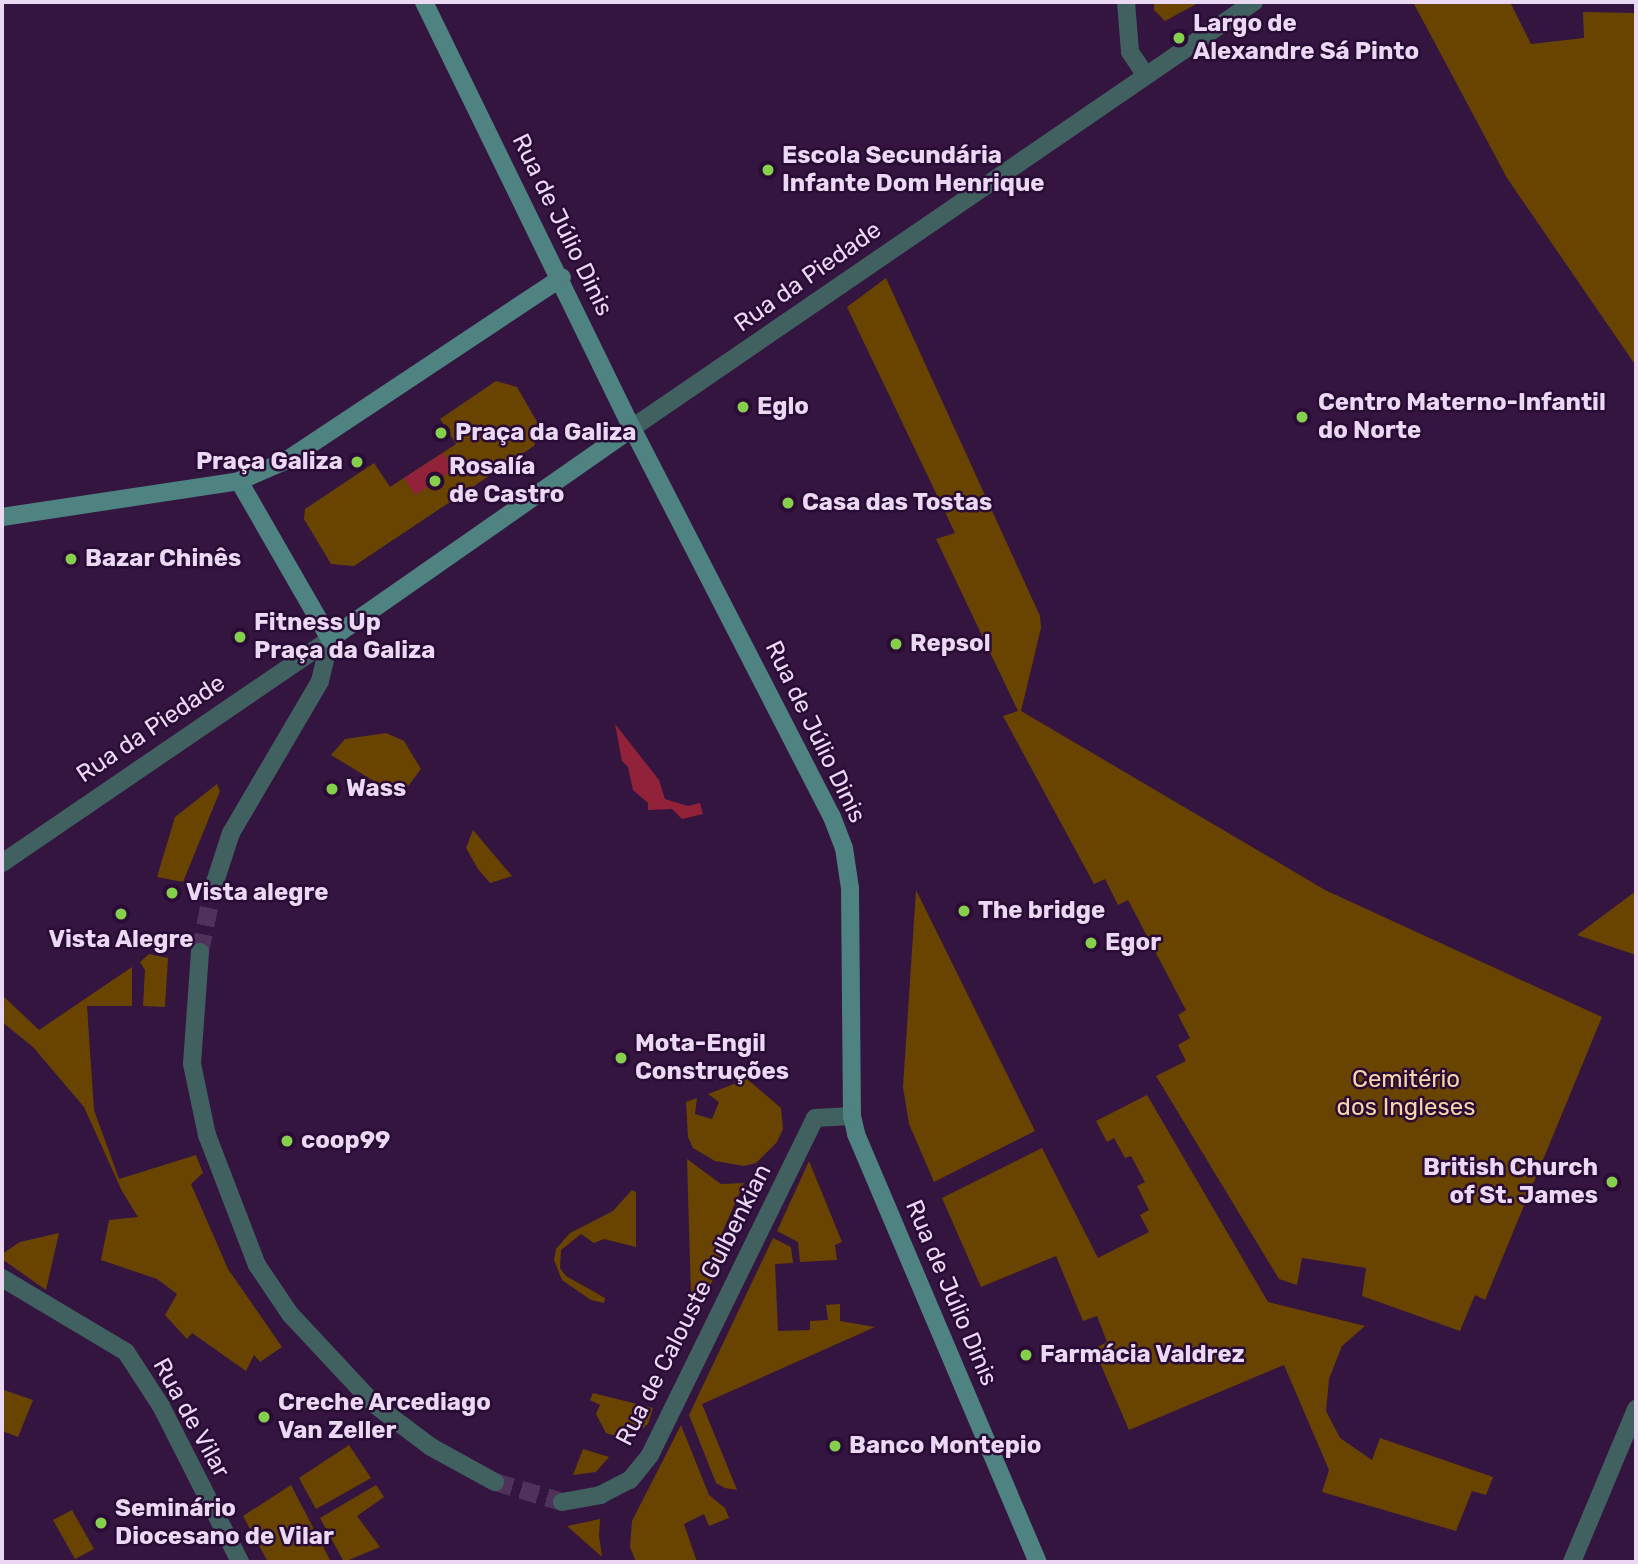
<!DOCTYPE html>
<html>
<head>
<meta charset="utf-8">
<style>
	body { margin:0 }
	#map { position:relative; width:1638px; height:1564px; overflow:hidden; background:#331540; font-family:Rubik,sans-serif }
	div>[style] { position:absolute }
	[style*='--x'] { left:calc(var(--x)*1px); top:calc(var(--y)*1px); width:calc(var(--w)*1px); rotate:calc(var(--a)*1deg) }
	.green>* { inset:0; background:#694400 }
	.water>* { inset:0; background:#91223a }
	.street-tunnel>* { height:18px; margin-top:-9px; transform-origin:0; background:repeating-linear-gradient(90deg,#4f325b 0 18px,transparent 0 27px) }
	.street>* { height:18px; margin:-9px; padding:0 9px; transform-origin:9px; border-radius:9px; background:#416160 }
	.secondary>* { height:18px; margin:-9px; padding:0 9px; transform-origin:9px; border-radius:9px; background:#4e8382 }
	.dots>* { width:19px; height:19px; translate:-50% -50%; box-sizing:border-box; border:4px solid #290b36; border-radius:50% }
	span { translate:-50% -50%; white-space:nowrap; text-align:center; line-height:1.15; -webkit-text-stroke:5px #290b36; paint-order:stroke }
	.poi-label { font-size:24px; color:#ebd9f4; font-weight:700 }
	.left { translate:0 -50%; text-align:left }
	.right { translate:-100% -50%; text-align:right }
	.street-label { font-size:24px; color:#ebd9f4 }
	.park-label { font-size:24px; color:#f8d5a8 }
	.frame { position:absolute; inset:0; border:4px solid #ebd9f4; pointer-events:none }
</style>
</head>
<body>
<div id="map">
	<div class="green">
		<div style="clip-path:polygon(1154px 2px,1200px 2px,1165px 21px,1154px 10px)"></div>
		<div style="clip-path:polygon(1413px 2px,1510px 2px,1531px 44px,1584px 38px,1583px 12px,1636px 13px,1636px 366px,1507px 178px)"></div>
		<div style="clip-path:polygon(886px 278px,1040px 616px,1041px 628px,1021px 711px,1325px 890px,1602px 1017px,1485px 1300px,1475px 1295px,1460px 1331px,1362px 1296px,1366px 1268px,1302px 1258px,1297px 1285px,1279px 1279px,1156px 1076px,1186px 1061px,1178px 1045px,1190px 1038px,1178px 1015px,1186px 1010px,1128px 900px,1118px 905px,1105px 879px,1094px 884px,1003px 716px,1018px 711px,936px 539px,955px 533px,847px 307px)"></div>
		<div style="clip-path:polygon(496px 381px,517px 387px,540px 427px,534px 446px,354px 566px,331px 564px,304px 519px,305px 509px,374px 463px,390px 487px,456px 444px,440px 419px)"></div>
		<div style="clip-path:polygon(386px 733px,404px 741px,421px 769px,400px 797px,331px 755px,345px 739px)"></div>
		<div style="clip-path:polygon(217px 784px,220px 791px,183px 882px,157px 877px,175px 817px)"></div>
		<div style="clip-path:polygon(473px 830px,512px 876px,490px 883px,478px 869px,466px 848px)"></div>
		<div style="clip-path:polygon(916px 890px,1035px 1131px,934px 1182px,909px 1124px,903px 1087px)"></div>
		<div style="clip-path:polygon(1636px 891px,1636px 955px,1577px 935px)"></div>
		<div style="clip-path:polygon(149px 954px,168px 958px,165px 1007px,143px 1006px,145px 970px,140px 962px)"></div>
		<div style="clip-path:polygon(132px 967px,132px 1006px,87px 1006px,94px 1110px,119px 1179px,196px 1155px,203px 1173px,191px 1184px,228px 1269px,282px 1347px,260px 1362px,254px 1355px,246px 1371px,192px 1333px,187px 1339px,165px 1315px,177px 1294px,157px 1279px,101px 1260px,109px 1220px,138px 1217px,122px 1191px,84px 1107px,33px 1047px,2px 1022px,2px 995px,39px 1030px)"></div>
		<div style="clip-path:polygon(747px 1079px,781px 1108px,783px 1129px,777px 1142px,756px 1163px,744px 1166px,715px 1161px,693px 1148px,688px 1137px,686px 1102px,697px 1098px,695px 1114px,712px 1119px,719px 1102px,708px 1094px)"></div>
		<div style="clip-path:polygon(1147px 1095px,1268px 1302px,1365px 1326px,1342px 1346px,1329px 1379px,1326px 1411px,1340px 1438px,1372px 1460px,1380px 1438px,1493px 1477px,1486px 1495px,1472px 1491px,1456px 1531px,1322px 1492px,1329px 1470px,1284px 1365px,1129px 1430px,1094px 1349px,1107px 1342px,1097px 1316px,1083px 1321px,1056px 1256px,981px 1287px,942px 1198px,1042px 1148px,1098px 1258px,1149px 1232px,1140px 1215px,1149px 1210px,1137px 1186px,1145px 1182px,1131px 1156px,1125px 1158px,1114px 1138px,1107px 1142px,1096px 1121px)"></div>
		<div style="clip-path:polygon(687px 1159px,721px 1184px,744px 1183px,717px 1244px,722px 1258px,692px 1329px)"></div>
		<div style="clip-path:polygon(809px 1161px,842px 1242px,835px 1245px,837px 1260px,800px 1262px,798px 1242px,777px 1231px)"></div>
		<div style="clip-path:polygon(632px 1190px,636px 1192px,636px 1247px,604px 1239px,594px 1243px,581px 1234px,561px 1250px,560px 1268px,566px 1276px,605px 1298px,604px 1303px,591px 1300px,562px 1280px,554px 1260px,556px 1249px,570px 1233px,613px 1211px)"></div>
		<div style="clip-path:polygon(59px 1233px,46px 1290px,2px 1259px,2px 1254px,20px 1242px)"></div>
		<div style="clip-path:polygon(773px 1238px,791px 1247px,793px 1263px,775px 1264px,778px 1331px,810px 1330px,810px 1321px,828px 1320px,826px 1305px,840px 1304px,840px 1321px,875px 1327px,702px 1404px,737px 1490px,725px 1488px,716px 1483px,689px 1415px)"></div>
		<div style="clip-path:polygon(2px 1385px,4px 1390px,33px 1400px,18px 1437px,2px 1431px)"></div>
		<div style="clip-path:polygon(593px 1393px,653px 1408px,648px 1424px,628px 1440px,606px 1433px,596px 1414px,600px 1405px,590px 1400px)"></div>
		<div style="clip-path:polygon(681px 1425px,709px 1495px,725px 1508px,729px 1518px,709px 1526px,704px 1514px,684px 1524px,697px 1562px,636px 1562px,630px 1547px,632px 1521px)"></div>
		<div style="clip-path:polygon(349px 1445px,371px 1478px,316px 1509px,299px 1478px)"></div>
		<div style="clip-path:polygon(583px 1449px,609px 1457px,596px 1472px,573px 1475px)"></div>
		<div style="clip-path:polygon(291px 1485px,331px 1562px,268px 1562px,243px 1516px)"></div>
		<div style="clip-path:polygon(376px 1485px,384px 1497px,357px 1516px,380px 1547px,344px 1562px,320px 1518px)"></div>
		<div style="clip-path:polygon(72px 1510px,94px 1549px,75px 1559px,53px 1520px)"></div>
		<div style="clip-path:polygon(600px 1519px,599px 1536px,602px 1557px,567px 1526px)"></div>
	</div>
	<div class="water">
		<div style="clip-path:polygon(443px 453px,454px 469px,415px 495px,404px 478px)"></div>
		<div style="clip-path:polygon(615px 724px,659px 780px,665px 799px,688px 806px,700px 803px,703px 814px,682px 819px,672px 809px,648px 810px,648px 803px,633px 790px,628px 767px,622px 761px)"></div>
	</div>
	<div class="street-tunnel">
		<div style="--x:200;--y:952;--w:65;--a:-78.5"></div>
		<div style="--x:495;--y:1482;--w:70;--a:16.6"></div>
	</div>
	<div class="street">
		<div style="--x:1126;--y:2;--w:50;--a:85.4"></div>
		<div style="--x:1130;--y:52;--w:27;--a:56"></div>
		<div style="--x:632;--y:428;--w:754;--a:-34.41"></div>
		<div style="--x:2;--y:863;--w:397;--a:-34.3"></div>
		<div style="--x:213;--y:888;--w:58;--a:-71.9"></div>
		<div style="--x:231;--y:833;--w:176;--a:-59.6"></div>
		<div style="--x:320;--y:681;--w:43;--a:-76.6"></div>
		<div style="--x:200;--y:952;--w:112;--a:94.1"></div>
		<div style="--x:192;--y:1064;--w:73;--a:78.1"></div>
		<div style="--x:207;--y:1135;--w:139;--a:69"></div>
		<div style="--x:257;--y:1265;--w:59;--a:56"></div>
		<div style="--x:290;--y:1314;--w:123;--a:47"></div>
		<div style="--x:374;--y:1404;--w:71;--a:37"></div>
		<div style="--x:431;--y:1447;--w:73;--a:28.7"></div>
		<div style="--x:2;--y:1278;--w:144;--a:30.8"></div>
		<div style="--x:126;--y:1352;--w:64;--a:57.1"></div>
		<div style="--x:161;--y:1406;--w:175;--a:63.1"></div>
		<div style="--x:562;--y:1502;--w:39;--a:-10"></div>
		<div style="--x:600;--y:1495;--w:34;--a:-27"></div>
		<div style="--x:630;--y:1480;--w:32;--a:-51"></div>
		<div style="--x:650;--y:1455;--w:375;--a:-63.9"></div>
		<div style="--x:815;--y:1118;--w:37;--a:-3"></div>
		<div style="--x:1572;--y:1562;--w:166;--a:-67.3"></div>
	</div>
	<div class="secondary">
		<div style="--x:424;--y:2;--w:474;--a:64"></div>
		<div style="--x:632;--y:428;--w:437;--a:62.8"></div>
		<div style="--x:832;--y:817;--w:33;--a:69"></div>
		<div style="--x:844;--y:848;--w:40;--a:81.5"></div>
		<div style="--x:850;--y:888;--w:228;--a:89.5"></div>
		<div style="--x:852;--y:1116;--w:18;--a:77"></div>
		<div style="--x:856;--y:1134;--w:465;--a:67"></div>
		<div style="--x:239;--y:481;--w:182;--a:60.1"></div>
		<div style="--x:330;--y:639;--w:368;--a:-34.9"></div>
		<div style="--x:2;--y:517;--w:240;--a:-8.6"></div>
		<div style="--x:239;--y:481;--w:52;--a:-23.6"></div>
		<div style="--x:287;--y:460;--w:330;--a:-33.6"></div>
	</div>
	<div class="dots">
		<div style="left:1179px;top:38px;background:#86cf4c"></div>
		<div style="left:768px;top:170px;background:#86cf4c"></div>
		<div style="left:743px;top:407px;background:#86cf4c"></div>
		<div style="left:1302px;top:417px;background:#86cf4c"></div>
		<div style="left:441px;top:433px;background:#86cf4c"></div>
		<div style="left:357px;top:462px;background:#86cf4c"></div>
		<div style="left:435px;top:481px;background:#86cf4c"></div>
		<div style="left:788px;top:503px;background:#86cf4c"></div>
		<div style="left:71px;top:559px;background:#86cf4c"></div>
		<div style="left:240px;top:637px;background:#86cf4c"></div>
		<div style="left:896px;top:644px;background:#86cf4c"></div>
		<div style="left:332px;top:789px;background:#86cf4c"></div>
		<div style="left:172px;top:893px;background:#86cf4c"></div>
		<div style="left:964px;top:911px;background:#86cf4c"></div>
		<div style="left:121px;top:914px;background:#86cf4c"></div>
		<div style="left:1091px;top:943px;background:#86cf4c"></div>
		<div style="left:621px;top:1058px;background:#86cf4c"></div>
		<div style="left:287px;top:1141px;background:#86cf4c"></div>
		<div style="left:1612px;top:1182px;background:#86cf4c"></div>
		<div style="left:1026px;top:1355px;background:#86cf4c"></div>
		<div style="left:264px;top:1417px;background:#86cf4c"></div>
		<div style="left:835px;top:1446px;background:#86cf4c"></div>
		<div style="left:101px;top:1523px;background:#86cf4c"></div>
	</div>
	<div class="poi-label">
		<span class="left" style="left:1193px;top:38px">Largo de<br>Alexandre Sá Pinto</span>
		<span class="left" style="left:782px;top:170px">Escola Secundária<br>Infante Dom Henrique</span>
		<span class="left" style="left:1318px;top:417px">Centro Materno-Infantil<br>do Norte</span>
		<span class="left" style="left:757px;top:407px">Eglo</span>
		<span class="left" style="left:455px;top:433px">Praça da Galiza</span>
		<span class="right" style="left:343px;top:462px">Praça Galiza</span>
		<span class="left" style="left:449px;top:481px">Rosalía<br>de Castro</span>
		<span class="left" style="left:802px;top:503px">Casa das Tostas</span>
		<span class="left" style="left:85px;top:559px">Bazar Chinês</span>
		<span class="left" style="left:254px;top:637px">Fitness Up<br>Praça da Galiza</span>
		<span class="left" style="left:910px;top:644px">Repsol</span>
		<span class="left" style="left:346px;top:789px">Wass</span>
		<span class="left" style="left:186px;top:893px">Vista alegre</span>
		<span class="left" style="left:978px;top:911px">The bridge</span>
		<span style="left:121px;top:940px">Vista Alegre</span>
		<span class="left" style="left:1105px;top:943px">Egor</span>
		<span class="left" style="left:635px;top:1058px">Mota-Engil<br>Construções</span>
		<span class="left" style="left:301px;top:1141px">coop99</span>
		<span class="right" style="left:1598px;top:1182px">British Church<br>of St. James</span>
		<span class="left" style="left:1040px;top:1355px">Farmácia Valdrez</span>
		<span class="left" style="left:278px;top:1417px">Creche Arcediago<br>Van Zeller</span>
		<span class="left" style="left:849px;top:1446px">Banco Montepio</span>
		<span class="left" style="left:115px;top:1523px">Seminário<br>Diocesano de Vilar</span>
	</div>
	<div class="street-label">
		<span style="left:562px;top:225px;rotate:64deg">Rua de Júlio Dinis</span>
		<span style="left:808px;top:277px;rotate:-35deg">Rua da Piedade</span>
		<span style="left:151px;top:729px;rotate:-34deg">Rua da Piedade</span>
		<span style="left:815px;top:732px;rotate:64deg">Rua de Júlio Dinis</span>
		<span style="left:951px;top:1293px;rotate:67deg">Rua de Júlio Dinis</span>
		<span style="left:694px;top:1305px;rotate:-63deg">Rua de Calouste Gulbenkian</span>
		<span style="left:191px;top:1418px;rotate:61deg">Rua de Vilar</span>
	</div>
	<div class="park-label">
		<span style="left:1406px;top:1094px">Cemitério<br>dos Ingleses</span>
	</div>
	<div class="frame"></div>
</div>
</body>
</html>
